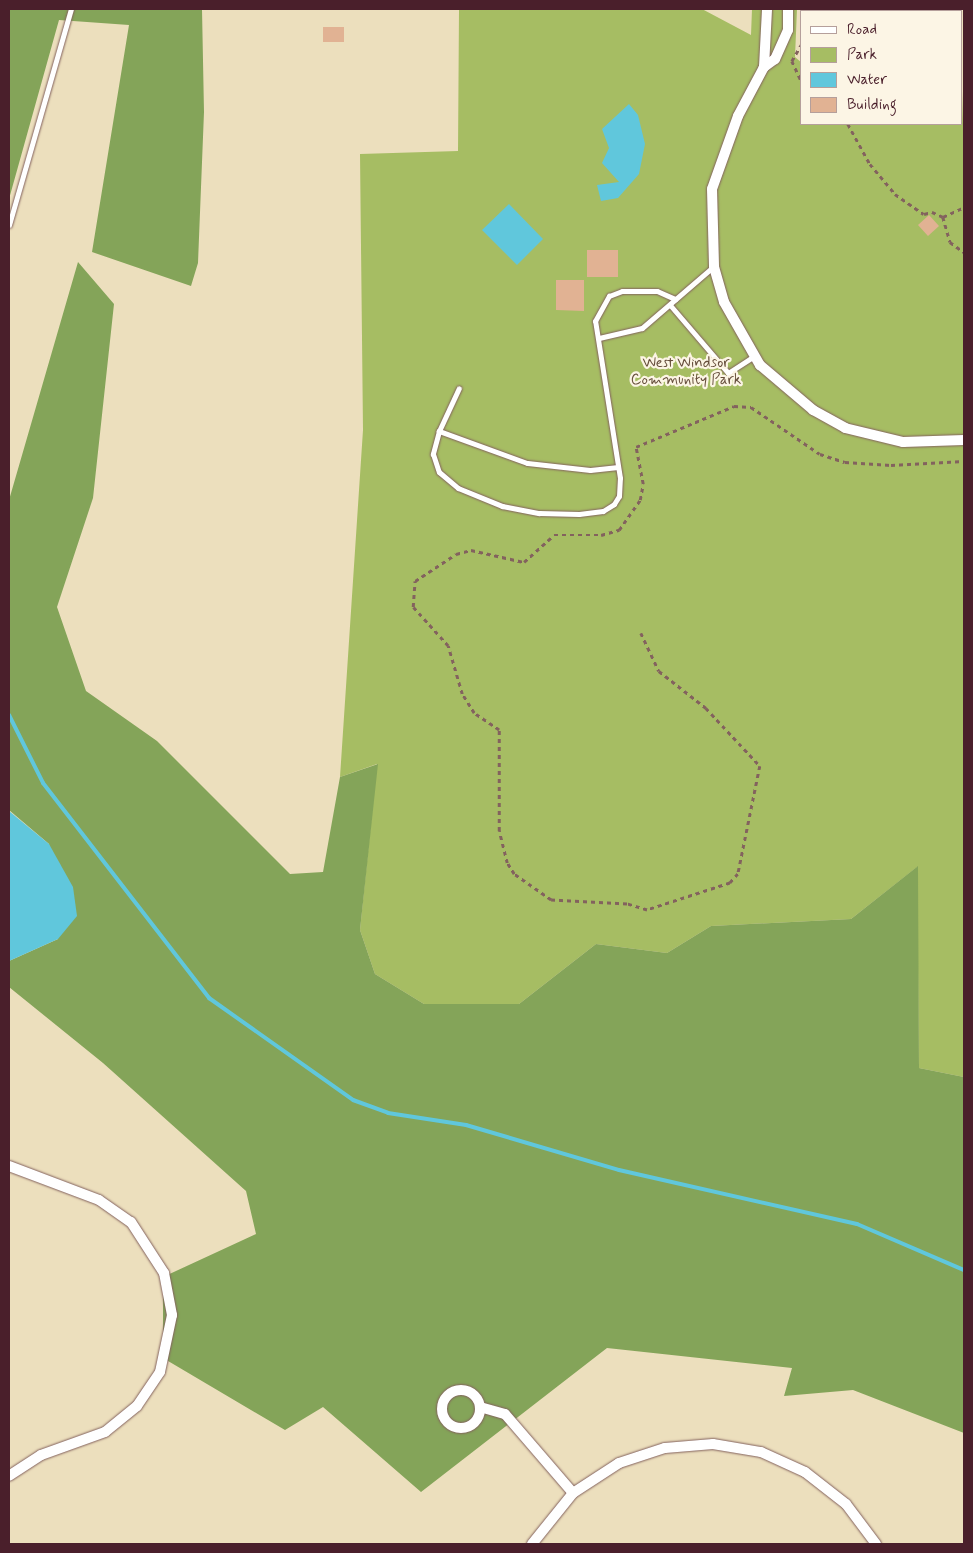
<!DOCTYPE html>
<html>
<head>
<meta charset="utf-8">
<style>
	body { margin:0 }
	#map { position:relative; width:973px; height:1553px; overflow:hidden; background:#ecdfbd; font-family:Mynerve,sans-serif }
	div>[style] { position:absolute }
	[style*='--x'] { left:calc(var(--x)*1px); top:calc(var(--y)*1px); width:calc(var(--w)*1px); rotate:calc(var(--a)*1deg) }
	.green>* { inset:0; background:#a6bd63 }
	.forest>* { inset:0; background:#84a459 }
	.water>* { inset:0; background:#60c7dc }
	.stream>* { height:4px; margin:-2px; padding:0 2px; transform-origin:2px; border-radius:2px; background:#60c7dc }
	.building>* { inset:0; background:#e1b293 }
	.path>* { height:2.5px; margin-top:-1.25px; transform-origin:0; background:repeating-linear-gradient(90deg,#83625e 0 4px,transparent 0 8px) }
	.roads { filter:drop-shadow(0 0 1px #83625e) drop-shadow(0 0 1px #83625e) }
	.lane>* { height:5px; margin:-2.5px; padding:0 2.5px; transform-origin:2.5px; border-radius:2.5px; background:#fff }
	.street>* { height:10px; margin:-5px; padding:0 5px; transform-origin:5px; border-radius:5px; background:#fff }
	.street>.ring { margin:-5px; padding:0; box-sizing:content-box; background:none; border:10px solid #fff; border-radius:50% }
	span { translate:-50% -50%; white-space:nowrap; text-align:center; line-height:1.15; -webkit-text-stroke:4.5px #fcf5e5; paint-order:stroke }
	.park-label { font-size:15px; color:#664e3c }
	.frame { position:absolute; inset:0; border:10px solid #4a1f2b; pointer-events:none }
	.legend { position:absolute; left:800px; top:10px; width:162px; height:115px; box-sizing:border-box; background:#fcf5e5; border:1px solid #b59f9b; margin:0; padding:6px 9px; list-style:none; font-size:15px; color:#4a1f2b }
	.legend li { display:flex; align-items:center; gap:10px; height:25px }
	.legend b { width:25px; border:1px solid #b59f9b }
</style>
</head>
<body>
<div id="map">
	<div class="green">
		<div style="clip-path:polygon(459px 9px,702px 9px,751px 35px,752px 9px,797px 9px,795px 57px,802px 63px,802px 124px,962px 124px,964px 58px,964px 1077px,919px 1068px,917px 867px,851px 919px,711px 926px,667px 953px,596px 944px,519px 1004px,424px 1004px,375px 974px,360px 930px,377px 764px,340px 777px,363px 430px,360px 154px,458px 151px)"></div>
	</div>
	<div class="forest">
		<div style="clip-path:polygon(9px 9px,202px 9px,204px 112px,198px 263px,191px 286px,92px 252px,129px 25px,59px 20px,9px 199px)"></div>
		<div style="clip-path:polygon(78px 262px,114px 304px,93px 498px,57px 607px,86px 691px,157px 741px,290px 874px,323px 872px,340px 777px,378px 764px,360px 930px,375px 974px,424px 1004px,519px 1004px,596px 944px,667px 953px,711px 926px,851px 919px,918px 866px,919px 1068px,964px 1077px,964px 1433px,853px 1390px,784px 1396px,792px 1368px,607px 1348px,421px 1492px,323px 1407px,285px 1430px,163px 1358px,163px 1277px,256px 1234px,246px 1191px,103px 1063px,9px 987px,9px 961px,58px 939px,49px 844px,9px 810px,9px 500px)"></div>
	</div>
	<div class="water">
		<div style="clip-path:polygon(629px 104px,638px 115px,645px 144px,639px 174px,618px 198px,601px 201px,597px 185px,619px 182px,602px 163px,609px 148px,602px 129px)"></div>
		<div style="clip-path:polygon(509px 204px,543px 239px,517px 265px,482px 230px)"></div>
		<div style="clip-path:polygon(9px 811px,49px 844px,73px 887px,77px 916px,58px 939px,9px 961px)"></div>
	</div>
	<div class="stream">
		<div style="--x:9;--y:715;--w:76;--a:63.4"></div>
		<div style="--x:43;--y:783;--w:272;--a:52.3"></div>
		<div style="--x:209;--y:998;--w:176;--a:35.3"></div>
		<div style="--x:353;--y:1100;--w:37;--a:20"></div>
		<div style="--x:388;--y:1113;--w:79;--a:8.7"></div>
		<div style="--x:466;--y:1125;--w:159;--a:16.4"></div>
		<div style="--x:619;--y:1170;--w:244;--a:12.8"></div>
		<div style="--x:857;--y:1224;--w:116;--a:23.3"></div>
	</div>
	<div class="building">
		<div style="clip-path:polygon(323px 27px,344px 27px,344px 42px,323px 42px)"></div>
		<div style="clip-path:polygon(929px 215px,939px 226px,928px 236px,918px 225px)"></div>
		<div style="clip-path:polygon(587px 250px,618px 250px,618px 277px,587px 277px)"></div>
		<div style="clip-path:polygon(556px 280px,584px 280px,584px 311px,556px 310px)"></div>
	</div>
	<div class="path">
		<div style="--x:804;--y:11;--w:2;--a:-90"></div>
		<div style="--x:802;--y:44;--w:20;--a:120"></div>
		<div style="--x:792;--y:61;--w:23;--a:65"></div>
		<div style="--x:848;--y:124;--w:46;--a:61.2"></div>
		<div style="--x:870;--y:164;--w:39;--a:50"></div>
		<div style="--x:895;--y:194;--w:35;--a:35"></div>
		<div style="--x:924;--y:214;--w:8;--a:-14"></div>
		<div style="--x:932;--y:212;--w:12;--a:24"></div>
		<div style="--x:943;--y:217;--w:26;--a:74"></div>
		<div style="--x:950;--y:242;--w:17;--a:36"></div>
		<div style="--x:943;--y:217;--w:23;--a:-25"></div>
		<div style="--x:641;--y:633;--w:42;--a:64.7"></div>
		<div style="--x:659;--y:671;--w:60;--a:38.2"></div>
		<div style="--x:706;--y:708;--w:79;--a:47"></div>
		<div style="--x:760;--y:766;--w:110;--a:101.5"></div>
		<div style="--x:738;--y:874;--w:12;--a:132"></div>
		<div style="--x:730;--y:883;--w:87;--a:162"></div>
		<div style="--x:647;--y:910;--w:21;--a:-163"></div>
		<div style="--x:627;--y:904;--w:76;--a:-177"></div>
		<div style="--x:551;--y:900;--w:45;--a:-144.9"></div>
		<div style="--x:514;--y:874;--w:13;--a:-122"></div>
		<div style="--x:507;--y:863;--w:33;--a:-104"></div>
		<div style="--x:499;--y:831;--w:101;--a:-90"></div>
		<div style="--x:499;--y:730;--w:30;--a:-146"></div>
		<div style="--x:474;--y:713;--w:22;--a:-122"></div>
		<div style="--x:462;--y:694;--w:50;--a:-106.3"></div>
		<div style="--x:448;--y:646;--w:52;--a:-131.9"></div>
		<div style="--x:413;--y:607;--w:26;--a:-86"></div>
		<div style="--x:415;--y:581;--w:49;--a:-33.4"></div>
		<div style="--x:456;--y:554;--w:16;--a:-15"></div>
		<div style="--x:471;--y:550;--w:54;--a:12.8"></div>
		<div style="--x:524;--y:562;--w:40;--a:-42"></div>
		<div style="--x:554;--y:535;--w:47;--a:0"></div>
		<div style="--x:601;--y:535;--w:19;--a:-16"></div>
		<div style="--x:619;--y:530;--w:37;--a:-55"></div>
		<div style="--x:640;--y:500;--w:16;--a:-79"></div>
		<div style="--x:643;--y:484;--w:38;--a:-101"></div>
		<div style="--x:636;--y:447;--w:106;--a:-22.7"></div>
		<div style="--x:734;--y:406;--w:17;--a:3"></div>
		<div style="--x:751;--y:407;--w:83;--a:34.3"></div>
		<div style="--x:820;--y:454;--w:26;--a:18"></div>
		<div style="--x:845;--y:462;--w:46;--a:3.7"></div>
		<div style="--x:891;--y:465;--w:73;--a:-3.1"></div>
	</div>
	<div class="roads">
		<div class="lane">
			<div style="--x:9;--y:225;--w:225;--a:-74"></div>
			<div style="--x:670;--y:305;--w:89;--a:49.5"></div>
			<div style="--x:728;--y:373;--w:31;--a:-33"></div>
			<div style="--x:599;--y:338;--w:44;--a:-13.1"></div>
			<div style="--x:642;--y:328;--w:94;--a:-40.7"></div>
			<div style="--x:439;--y:431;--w:47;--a:-65.1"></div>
			<div style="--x:618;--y:467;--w:28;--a:174"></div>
			<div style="--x:590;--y:470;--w:63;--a:-173.7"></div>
			<div style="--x:527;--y:463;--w:94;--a:-160"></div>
			<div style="--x:439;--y:431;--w:24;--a:105"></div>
			<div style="--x:433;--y:454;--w:19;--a:72"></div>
			<div style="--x:439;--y:472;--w:25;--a:40"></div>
			<div style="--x:458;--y:488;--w:48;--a:22.2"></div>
			<div style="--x:502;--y:506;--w:38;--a:11"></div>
			<div style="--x:539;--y:513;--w:40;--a:1.4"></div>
			<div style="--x:579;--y:514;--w:24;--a:-7"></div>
			<div style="--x:603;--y:511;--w:13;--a:-32"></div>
			<div style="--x:614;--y:504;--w:9;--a:-58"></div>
			<div style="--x:619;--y:496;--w:18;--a:-87"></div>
			<div style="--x:620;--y:478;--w:159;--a:-99"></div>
			<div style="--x:595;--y:321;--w:29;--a:-61"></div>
			<div style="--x:609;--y:296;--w:14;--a:-21"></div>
			<div style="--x:622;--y:291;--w:35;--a:0"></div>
			<div style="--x:657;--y:291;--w:20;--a:24"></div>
		</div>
		<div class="street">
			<div style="--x:788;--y:9;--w:21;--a:90"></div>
			<div style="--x:788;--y:30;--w:32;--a:114"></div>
			<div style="--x:775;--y:59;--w:14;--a:144"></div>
			<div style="--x:764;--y:67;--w:55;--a:118"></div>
			<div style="--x:738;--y:116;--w:77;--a:109.6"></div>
			<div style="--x:712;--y:189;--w:78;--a:88.5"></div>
			<div style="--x:714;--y:267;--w:36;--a:74"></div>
			<div style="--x:724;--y:302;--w:73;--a:60.3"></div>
			<div style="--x:760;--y:365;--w:70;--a:40.3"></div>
			<div style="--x:813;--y:410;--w:37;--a:29"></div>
			<div style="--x:845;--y:428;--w:60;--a:13.6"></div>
			<div style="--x:903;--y:442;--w:61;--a:-1.9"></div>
			<div style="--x:764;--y:67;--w:58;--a:-87"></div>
			<div style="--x:9;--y:1166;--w:96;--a:20.7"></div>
			<div style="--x:99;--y:1200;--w:39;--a:35"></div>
			<div style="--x:131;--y:1222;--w:61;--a:57.1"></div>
			<div style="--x:164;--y:1273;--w:43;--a:79.2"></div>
			<div style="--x:172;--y:1315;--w:58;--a:101.9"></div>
			<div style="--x:160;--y:1372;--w:41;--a:124.1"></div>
			<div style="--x:137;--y:1406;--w:41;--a:140.9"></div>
			<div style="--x:105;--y:1432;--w:68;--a:160.2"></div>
			<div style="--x:41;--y:1455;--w:38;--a:147"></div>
			<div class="ring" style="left:442px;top:1390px;width:28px;height:28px"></div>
			<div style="--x:480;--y:1407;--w:26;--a:16"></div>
			<div style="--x:505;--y:1414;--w:104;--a:49.3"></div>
			<div style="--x:532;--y:1544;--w:65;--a:-51.2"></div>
			<div style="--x:573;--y:1493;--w:55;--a:-33.1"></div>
			<div style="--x:619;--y:1463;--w:48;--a:-18.1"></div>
			<div style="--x:665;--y:1448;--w:48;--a:-4.8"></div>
			<div style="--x:713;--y:1444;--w:49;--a:9.5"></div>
			<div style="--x:761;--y:1452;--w:48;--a:24.4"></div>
			<div style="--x:805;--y:1472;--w:52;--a:38"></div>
			<div style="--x:846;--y:1504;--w:50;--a:53.1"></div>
		</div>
	</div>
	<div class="park-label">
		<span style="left:686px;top:372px">West Windsor<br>Community Park</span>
	</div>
	<div class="frame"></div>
	<ul class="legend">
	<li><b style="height:6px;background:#fff"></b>Road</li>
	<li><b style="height:14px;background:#a6bd63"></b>Park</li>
	<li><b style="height:14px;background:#60c7dc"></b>Water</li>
	<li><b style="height:14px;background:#e1b293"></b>Building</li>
	</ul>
</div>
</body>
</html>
